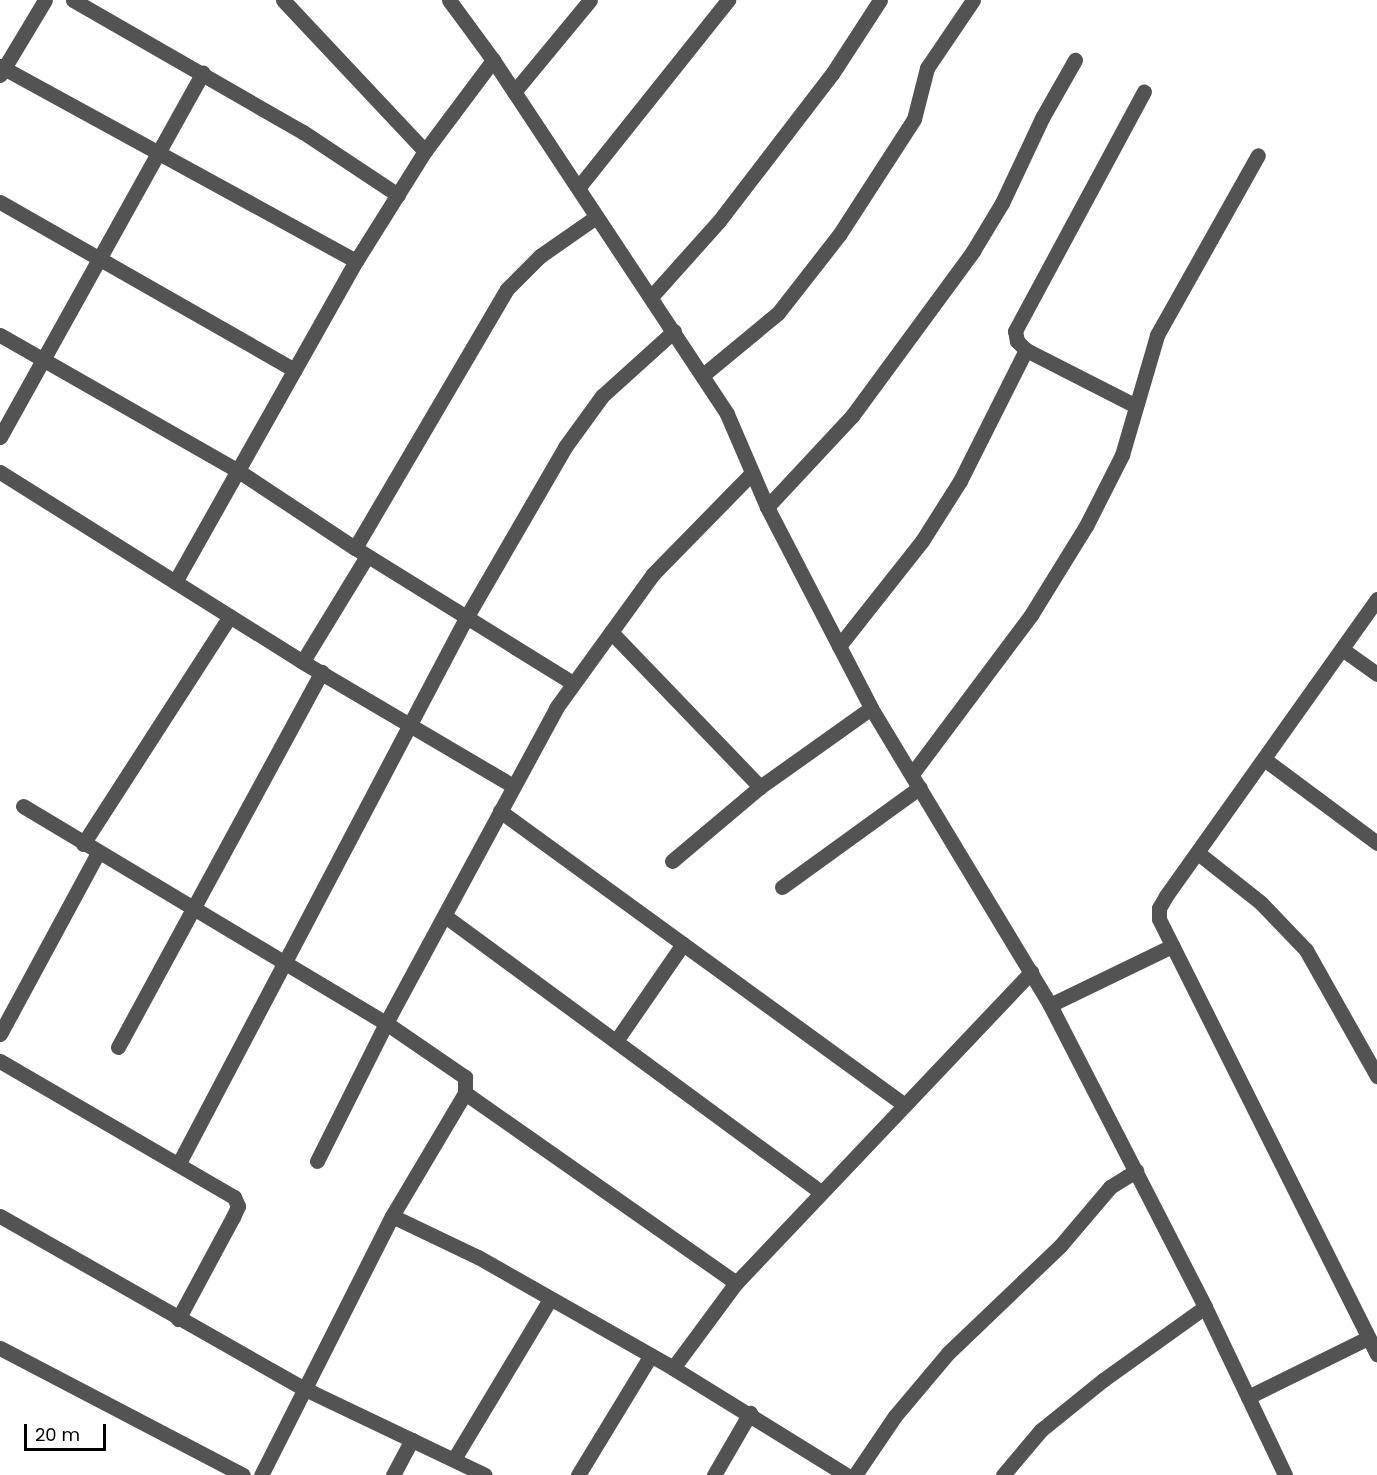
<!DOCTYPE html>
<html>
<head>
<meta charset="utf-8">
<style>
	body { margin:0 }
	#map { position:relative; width:1377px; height:1475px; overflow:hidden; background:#fff; font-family:Poppins,sans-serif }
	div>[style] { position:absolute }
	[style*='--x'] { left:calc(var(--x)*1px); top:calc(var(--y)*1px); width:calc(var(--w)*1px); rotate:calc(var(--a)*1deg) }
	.minor>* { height:15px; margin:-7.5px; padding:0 7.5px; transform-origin:7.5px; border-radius:7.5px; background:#535353 }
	span { translate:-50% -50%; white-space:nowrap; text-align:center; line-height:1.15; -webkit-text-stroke:6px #fff; paint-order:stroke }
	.scale { position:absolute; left:24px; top:1424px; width:82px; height:27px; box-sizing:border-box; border:3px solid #000; border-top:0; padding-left:8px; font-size:18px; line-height:21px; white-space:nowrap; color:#000; -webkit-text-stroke:4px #fff; paint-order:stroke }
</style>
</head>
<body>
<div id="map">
	<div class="minor">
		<div style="--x:73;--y:0;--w:265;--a:29.9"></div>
		<div style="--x:303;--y:132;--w:114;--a:33.6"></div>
		<div style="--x:283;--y:0;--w:207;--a:46.8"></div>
		<div style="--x:449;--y:0;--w:74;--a:53.7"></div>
		<div style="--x:493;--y:60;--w:424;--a:56.5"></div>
		<div style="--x:727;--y:414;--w:101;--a:66.7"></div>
		<div style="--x:767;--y:507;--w:226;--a:62.6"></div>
		<div style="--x:871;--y:708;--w:347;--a:58.9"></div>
		<div style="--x:1050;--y:1005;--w:339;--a:62.8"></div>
		<div style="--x:1205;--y:1307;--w:186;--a:64.5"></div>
		<div style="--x:0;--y:66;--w:406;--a:28.7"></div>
		<div style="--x:0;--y:75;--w:87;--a:-59"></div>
		<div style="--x:514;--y:92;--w:119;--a:-50.4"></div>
		<div style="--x:578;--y:188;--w:241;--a:-51.4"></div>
		<div style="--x:0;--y:202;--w:339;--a:29.7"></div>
		<div style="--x:651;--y:297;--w:102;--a:-48.2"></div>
		<div style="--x:719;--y:221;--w:185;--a:-52.5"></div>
		<div style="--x:832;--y:74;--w:88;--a:-57"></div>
		<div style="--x:0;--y:335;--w:276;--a:29.7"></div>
		<div style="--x:240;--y:472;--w:138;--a:33.5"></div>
		<div style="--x:355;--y:548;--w:256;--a:31.8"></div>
		<div style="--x:703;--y:375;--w:97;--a:-39.6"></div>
		<div style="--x:778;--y:313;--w:99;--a:-52"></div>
		<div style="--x:839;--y:235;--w:138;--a:-57.1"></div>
		<div style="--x:914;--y:119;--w:53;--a:-75.7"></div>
		<div style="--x:927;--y:68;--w:82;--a:-55.9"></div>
		<div style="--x:1136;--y:406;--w:123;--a:-153"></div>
		<div style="--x:1026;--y:350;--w:13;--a:-135"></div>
		<div style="--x:1017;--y:341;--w:10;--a:-101"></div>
		<div style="--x:1015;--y:331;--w:272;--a:-61.7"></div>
		<div style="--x:0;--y:437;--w:417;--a:-60.9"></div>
		<div style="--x:0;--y:472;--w:355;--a:32.1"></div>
		<div style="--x:301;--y:661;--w:246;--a:30.5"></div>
		<div style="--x:767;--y:507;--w:125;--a:-47"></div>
		<div style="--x:852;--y:416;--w:205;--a:-53.7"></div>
		<div style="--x:973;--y:251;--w:56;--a:-58.9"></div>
		<div style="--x:1002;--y:203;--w:94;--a:-64.8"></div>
		<div style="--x:1042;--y:118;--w:67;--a:-60.4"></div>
		<div style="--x:355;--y:548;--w:300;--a:-59.6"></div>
		<div style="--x:507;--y:289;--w:47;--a:-45"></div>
		<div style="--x:540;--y:256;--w:68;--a:-34.9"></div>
		<div style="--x:175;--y:582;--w:369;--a:-60.6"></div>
		<div style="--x:356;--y:261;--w:130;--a:-57.9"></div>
		<div style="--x:425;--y:151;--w:114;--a:-53.2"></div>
		<div style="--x:1377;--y:599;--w:364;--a:125.4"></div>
		<div style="--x:1166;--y:896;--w:14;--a:120"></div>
		<div style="--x:1159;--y:908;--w:11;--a:90"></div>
		<div style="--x:1159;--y:919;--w:487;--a:63.4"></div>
		<div style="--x:611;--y:632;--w:215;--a:46.1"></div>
		<div style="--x:839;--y:646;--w:134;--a:-51.7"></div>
		<div style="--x:922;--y:541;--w:71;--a:-57.7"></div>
		<div style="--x:960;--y:481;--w:147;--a:-63.3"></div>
		<div style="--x:1342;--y:649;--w:43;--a:35.5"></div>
		<div style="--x:303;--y:661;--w:123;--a:-58.6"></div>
		<div style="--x:1264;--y:759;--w:141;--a:36.6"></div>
		<div style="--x:912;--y:774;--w:199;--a:-53.2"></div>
		<div style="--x:1031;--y:615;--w:105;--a:-58.3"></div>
		<div style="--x:1086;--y:526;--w:80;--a:-63.1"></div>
		<div style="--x:1122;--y:455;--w:125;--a:-73.7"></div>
		<div style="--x:1157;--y:335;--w:206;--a:-60.7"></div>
		<div style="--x:23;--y:806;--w:423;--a:30.9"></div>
		<div style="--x:386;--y:1023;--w:96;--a:34.4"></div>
		<div style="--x:465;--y:1077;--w:16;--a:90"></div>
		<div style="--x:465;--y:1093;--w:143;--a:120.7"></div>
		<div style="--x:392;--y:1216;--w:290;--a:116.8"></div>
		<div style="--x:500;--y:811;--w:500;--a:36"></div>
		<div style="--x:83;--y:844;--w:271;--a:-57.2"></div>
		<div style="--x:1198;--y:853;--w:80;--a:38.4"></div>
		<div style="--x:1261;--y:903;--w:65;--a:46.2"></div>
		<div style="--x:1306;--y:950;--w:145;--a:60.6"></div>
		<div style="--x:672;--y:861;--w:115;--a:-40.1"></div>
		<div style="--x:760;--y:787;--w:136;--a:-35.4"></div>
		<div style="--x:782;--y:887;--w:170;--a:-35.9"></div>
		<div style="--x:445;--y:916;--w:466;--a:36.3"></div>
		<div style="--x:1050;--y:1005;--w:136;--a:-25.8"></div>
		<div style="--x:0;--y:1034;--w:206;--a:-61.6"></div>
		<div style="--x:616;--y:1041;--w:118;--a:-55.4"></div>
		<div style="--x:118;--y:1047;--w:427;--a:-61.5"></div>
		<div style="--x:0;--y:1061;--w:271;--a:30.2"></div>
		<div style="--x:234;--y:1197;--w:10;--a:66"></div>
		<div style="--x:238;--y:1206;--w:12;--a:114"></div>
		<div style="--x:233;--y:1217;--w:116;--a:118.3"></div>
		<div style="--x:465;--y:1093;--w:331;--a:35"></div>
		<div style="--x:317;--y:1161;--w:154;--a:-63.4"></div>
		<div style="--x:386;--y:1023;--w:358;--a:-61.6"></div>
		<div style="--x:556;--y:708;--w:165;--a:-54.1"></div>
		<div style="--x:653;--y:574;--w:141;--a:-45.6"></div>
		<div style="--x:179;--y:1163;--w:616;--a:-62.23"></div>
		<div style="--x:466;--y:618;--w:198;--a:-59.9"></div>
		<div style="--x:565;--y:447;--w:63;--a:-54"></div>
		<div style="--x:602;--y:396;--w:97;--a:-42.1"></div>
		<div style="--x:0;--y:1216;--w:351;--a:29.6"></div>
		<div style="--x:305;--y:1389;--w:199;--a:25.5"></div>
		<div style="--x:392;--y:1216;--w:95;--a:25.5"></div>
		<div style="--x:478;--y:1257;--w:224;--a:29.6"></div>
		<div style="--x:673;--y:1368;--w:203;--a:31.7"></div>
		<div style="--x:0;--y:1348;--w:274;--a:27.6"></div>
		<div style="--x:673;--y:1368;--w:106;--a:-53.5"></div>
		<div style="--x:736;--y:1283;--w:429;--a:-46.5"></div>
		<div style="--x:1248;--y:1397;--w:134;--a:-26.2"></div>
		<div style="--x:454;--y:1459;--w:187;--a:-59"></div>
		<div style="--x:393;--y:1475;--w:40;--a:-62"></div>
		<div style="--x:578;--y:1475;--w:140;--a:-58.7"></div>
		<div style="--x:714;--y:1475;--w:72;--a:-59.9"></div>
		<div style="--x:855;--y:1475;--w:71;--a:-55.9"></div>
		<div style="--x:895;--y:1416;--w:82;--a:-49.9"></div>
		<div style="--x:948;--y:1353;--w:155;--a:-43.7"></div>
		<div style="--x:1060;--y:1246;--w:77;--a:-49.7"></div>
		<div style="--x:1110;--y:1187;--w:31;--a:-32"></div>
		<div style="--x:1003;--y:1475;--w:59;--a:-49.8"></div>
		<div style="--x:1041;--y:1430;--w:80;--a:-38.9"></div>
		<div style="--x:1103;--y:1380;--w:125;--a:-35.6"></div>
	</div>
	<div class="scale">20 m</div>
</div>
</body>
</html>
